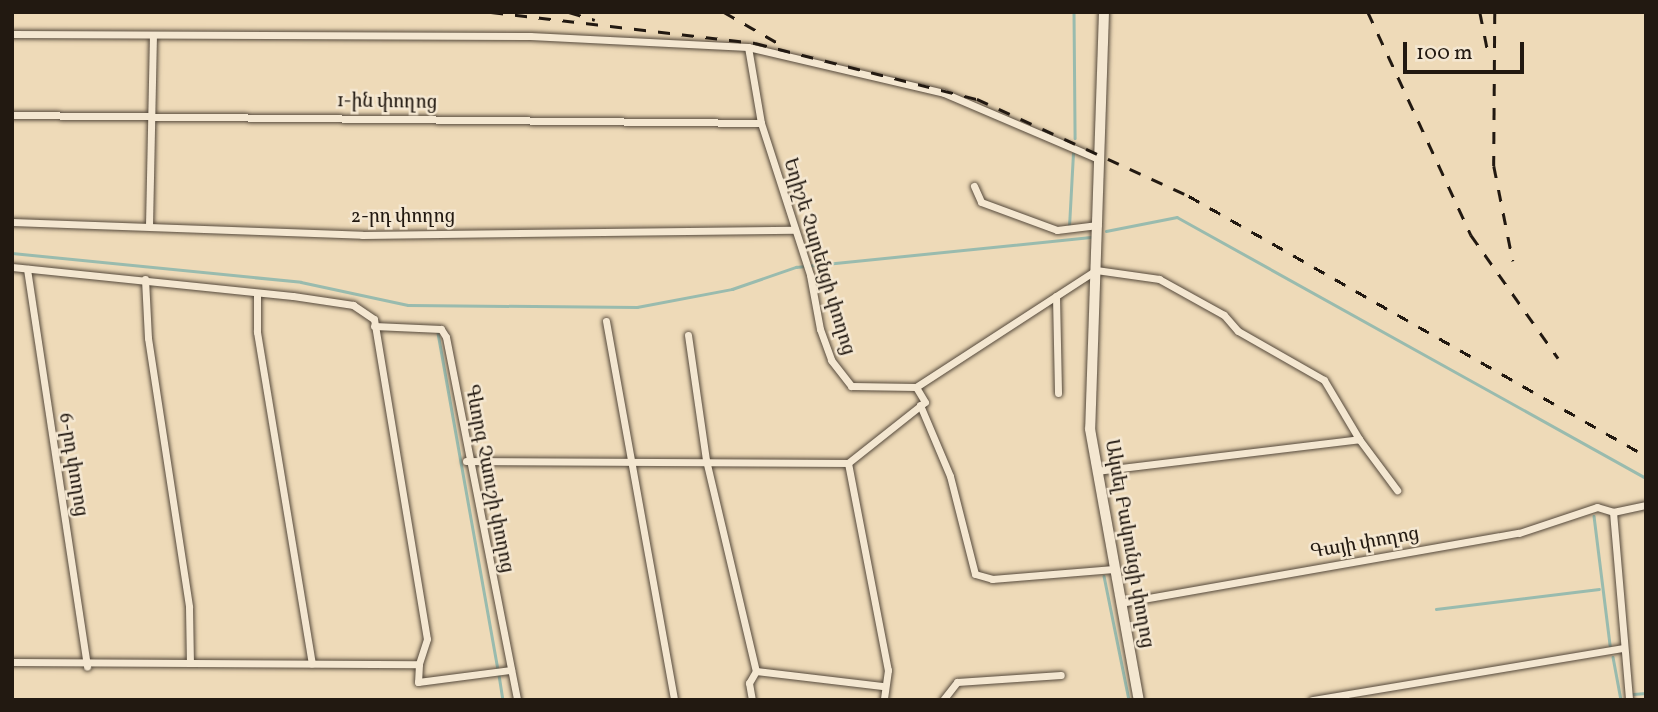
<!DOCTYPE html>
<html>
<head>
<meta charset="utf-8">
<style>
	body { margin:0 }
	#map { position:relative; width:1658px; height:712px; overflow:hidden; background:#eedab8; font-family:Vollkorn,"Noto Serif Armenian",serif }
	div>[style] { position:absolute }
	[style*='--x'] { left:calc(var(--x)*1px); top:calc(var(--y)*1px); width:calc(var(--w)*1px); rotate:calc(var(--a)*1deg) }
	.stream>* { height:2.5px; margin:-1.25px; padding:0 1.25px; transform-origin:1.25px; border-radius:1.25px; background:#99bbae }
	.roads { filter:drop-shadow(0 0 2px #55493b) drop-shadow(0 0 2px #55493b) }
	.minor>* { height:7px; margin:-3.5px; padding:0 3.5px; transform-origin:3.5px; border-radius:3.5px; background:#f4e7d1 }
	.secondary>* { height:10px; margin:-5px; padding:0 5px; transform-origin:5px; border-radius:5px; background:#f4e7d1 }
	.rail>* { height:2.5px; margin-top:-1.25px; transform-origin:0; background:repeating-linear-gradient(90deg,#221911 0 12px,transparent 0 24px) }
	span { translate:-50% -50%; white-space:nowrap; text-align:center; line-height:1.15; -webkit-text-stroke:5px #f4e7d1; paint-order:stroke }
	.street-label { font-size:19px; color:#221911 }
	.frame { position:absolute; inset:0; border:14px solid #221911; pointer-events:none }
	.scale { position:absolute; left:1403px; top:42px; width:121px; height:32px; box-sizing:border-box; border:4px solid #221911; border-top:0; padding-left:9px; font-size:21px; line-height:24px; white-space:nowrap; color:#221911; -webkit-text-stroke:5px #f4e7d1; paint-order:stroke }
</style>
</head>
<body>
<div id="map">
	<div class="stream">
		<div style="--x:1074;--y:12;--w:126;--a:89.5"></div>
		<div style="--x:1069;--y:227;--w:73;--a:-86.9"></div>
		<div style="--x:1106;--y:231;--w:72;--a:-11.2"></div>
		<div style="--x:1177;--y:217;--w:537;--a:29.1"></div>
		<div style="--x:12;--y:253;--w:290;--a:5.7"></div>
		<div style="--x:301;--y:282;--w:109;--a:12.1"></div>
		<div style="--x:408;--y:305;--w:229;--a:0.5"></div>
		<div style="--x:637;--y:307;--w:97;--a:-10.7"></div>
		<div style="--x:732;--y:289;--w:68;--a:-19"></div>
		<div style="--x:796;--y:267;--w:296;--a:-5.8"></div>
		<div style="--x:438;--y:333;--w:341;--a:79.9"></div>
		<div style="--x:1594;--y:516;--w:130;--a:82.9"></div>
		<div style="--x:1104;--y:576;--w:126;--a:78.6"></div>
		<div style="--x:1436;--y:609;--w:164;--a:-7"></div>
		<div style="--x:1613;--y:657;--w:44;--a:79.5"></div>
		<div style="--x:499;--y:675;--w:25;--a:81"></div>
		<div style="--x:1633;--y:694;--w:13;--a:-4"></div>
	</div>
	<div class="roads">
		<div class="minor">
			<div style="--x:12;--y:34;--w:518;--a:0.22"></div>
			<div style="--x:530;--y:36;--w:218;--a:2.9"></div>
			<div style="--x:748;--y:47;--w:201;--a:13.2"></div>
			<div style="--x:944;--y:93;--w:168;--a:23.1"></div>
			<div style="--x:748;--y:47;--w:77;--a:80.3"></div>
			<div style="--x:761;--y:123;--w:160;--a:72.1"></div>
			<div style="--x:810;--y:275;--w:55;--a:79.5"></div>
			<div style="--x:820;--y:329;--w:33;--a:70"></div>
			<div style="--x:831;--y:360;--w:33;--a:52"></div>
			<div style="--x:851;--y:386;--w:65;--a:0.9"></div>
			<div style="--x:916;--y:387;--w:215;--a:-33"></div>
			<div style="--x:1096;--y:270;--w:64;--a:8.1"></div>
			<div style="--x:1159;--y:279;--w:74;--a:29"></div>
			<div style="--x:1224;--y:315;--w:21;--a:49"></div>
			<div style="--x:1238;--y:331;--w:99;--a:29.7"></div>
			<div style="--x:1324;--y:380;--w:69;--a:59.3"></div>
			<div style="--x:12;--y:115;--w:749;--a:0.61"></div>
			<div style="--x:974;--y:186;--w:17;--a:66"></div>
			<div style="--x:981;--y:202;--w:81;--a:20.2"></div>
			<div style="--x:1057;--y:230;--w:41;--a:-7"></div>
			<div style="--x:12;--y:222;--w:350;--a:2.1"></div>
			<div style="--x:362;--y:235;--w:433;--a:-0.7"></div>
			<div style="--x:149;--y:225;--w:190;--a:-88.8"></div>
			<div style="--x:12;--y:267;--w:282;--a:5.9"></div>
			<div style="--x:293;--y:296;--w:61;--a:8.5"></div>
			<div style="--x:353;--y:305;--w:25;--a:34"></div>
			<div style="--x:374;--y:319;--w:324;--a:80.6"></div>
			<div style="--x:427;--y:639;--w:26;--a:108"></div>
			<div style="--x:27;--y:269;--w:402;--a:81.4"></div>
			<div style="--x:145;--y:279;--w:59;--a:87.1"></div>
			<div style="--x:148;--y:338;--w:272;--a:81.3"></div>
			<div style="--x:189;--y:607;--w:56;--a:89"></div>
			<div style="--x:257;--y:293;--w:39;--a:90"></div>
			<div style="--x:257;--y:332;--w:336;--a:80.6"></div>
			<div style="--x:1056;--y:296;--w:97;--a:88.8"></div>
			<div style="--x:606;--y:321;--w:385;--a:79.8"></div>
			<div style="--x:374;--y:326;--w:67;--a:2.6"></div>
			<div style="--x:441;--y:329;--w:9;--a:58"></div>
			<div style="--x:446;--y:337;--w:370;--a:78.9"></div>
			<div style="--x:688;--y:335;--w:126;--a:81.8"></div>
			<div style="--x:706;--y:460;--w:217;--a:76.7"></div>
			<div style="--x:756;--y:671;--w:14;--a:120"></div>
			<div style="--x:749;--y:683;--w:17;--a:80"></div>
			<div style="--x:920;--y:405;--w:77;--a:67.1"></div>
			<div style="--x:950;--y:476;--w:101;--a:75.7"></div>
			<div style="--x:975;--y:574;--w:18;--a:16"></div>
			<div style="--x:992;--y:579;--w:122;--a:-4.7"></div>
			<div style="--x:466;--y:461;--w:382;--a:0.3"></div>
			<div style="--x:848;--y:463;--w:211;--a:79.1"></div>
			<div style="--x:888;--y:670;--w:30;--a:98"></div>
			<div style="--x:848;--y:463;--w:98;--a:-38.4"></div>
			<div style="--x:925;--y:402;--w:17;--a:-121"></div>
			<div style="--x:1096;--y:471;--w:265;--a:-6.9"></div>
			<div style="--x:1359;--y:439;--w:64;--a:53.3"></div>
			<div style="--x:1613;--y:512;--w:189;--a:85.1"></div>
			<div style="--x:1613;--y:512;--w:34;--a:-12"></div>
			<div style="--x:1120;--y:603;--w:405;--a:-10"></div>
			<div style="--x:1519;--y:533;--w:82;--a:-18.4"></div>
			<div style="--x:1597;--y:507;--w:17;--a:17"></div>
			<div style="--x:12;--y:662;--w:407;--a:0.3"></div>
			<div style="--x:419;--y:664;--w:18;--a:93"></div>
			<div style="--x:418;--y:682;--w:94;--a:-7.4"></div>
			<div style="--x:756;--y:671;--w:127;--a:6.8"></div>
			<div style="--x:943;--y:700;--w:23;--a:-52"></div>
			<div style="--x:957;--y:682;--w:104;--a:-3.9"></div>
			<div style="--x:1312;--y:700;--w:314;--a:-9.5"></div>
		</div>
		<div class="secondary">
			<div style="--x:1104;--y:12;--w:417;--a:91.9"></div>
			<div style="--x:1090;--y:429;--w:275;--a:79.8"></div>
		</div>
	</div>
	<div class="rail">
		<div style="--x:491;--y:12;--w:266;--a:6.7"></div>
		<div style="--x:755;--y:43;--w:229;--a:14.2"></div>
		<div style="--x:977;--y:99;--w:233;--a:24.6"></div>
		<div style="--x:1189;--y:196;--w:526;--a:29.64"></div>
		<div style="--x:569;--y:12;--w:27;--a:17"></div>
		<div style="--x:724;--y:12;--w:62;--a:29.9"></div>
		<div style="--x:1368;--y:12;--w:246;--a:65.2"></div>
		<div style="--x:1471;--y:235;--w:151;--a:54.7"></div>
		<div style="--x:1480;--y:12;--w:46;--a:78.7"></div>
		<div style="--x:1495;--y:12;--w:154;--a:90.4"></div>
		<div style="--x:1494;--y:166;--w:97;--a:78.7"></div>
	</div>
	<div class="street-label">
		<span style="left:387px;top:103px;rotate:1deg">1-ին փողոց</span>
		<span style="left:403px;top:218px">2-րդ փողոց</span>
		<span style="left:818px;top:257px;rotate:73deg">Եղիշե Չարենցի փողոց</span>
		<span style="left:72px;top:465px;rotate:81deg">6-րդ փողոց</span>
		<span style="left:488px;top:479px;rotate:79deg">Գևորգ Չաուշի փողոց</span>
		<span style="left:1128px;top:544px;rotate:80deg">Ակսել Բակունցի փողոց</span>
		<span style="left:1365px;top:544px;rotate:-10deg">Գայի փողոց</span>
	</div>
	<div class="frame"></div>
	<div class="scale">100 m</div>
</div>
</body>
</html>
